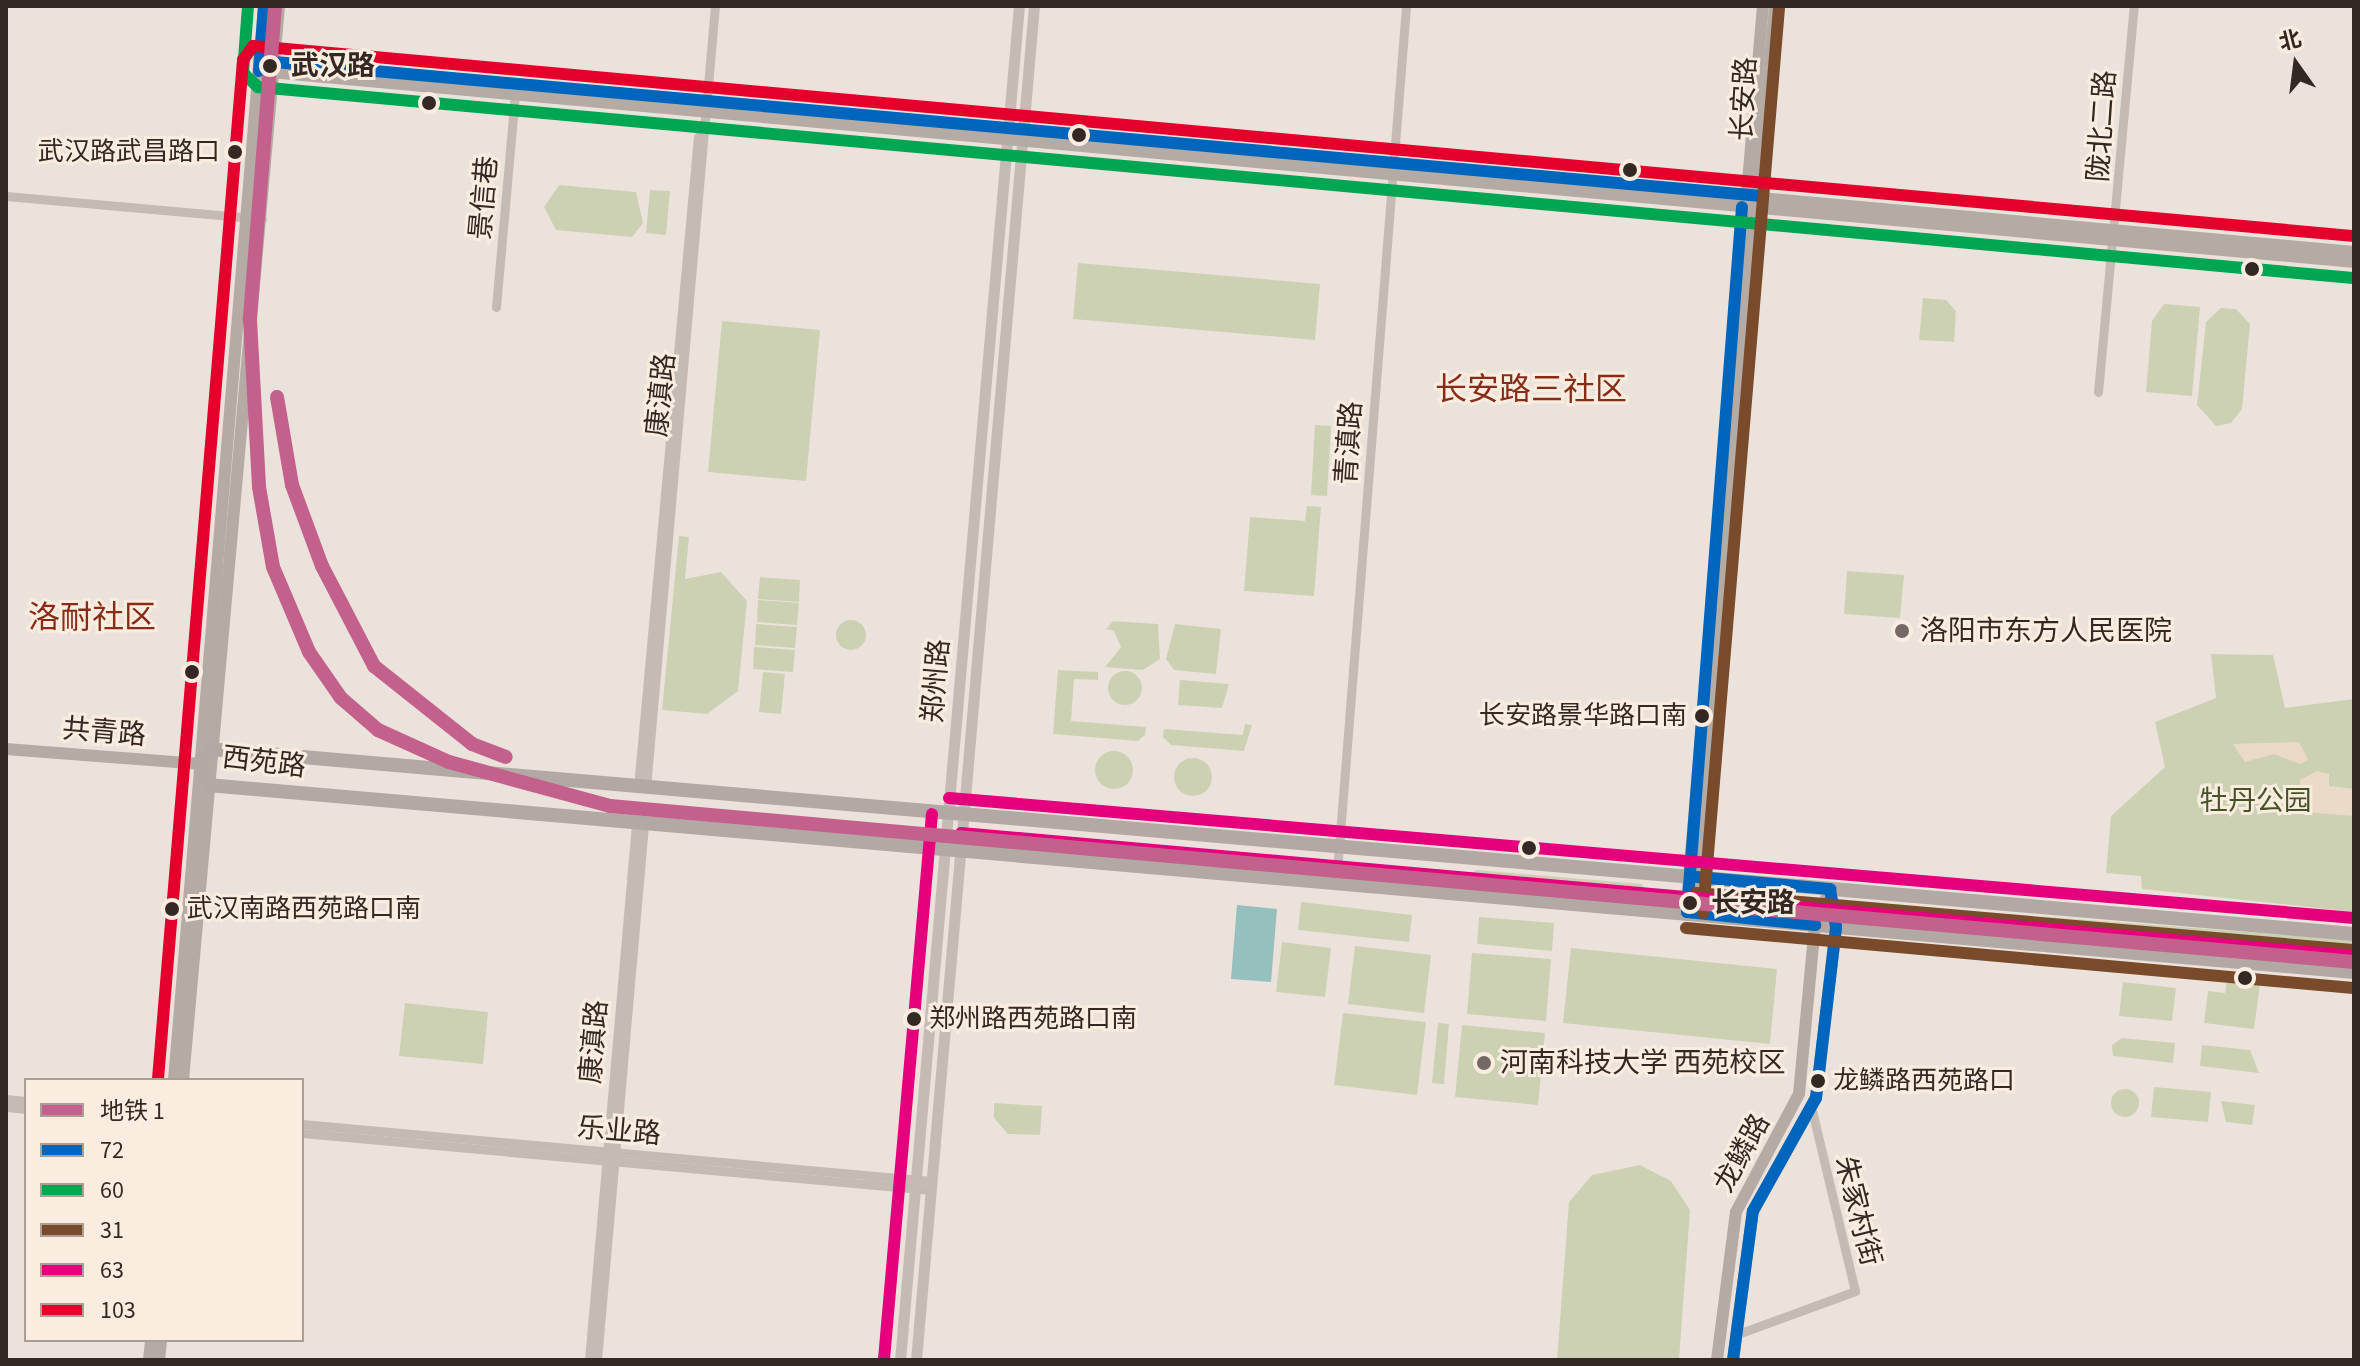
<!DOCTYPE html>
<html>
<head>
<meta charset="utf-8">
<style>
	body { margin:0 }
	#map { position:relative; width:2360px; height:1366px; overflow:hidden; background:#ebe3db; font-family:"Source Sans 3","Noto Sans SC",sans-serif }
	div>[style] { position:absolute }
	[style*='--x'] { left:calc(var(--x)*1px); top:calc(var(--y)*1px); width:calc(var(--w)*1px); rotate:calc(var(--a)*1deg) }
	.green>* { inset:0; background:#cdd1b4 }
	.round { border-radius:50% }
	.plaza>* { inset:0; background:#ecdac9 }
	.water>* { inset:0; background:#96c0bd }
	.minor>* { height:9px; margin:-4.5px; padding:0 4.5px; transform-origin:4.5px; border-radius:4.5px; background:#c4bbb5 }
	.tertiary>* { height:11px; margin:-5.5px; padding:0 5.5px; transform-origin:5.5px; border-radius:5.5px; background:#c4bbb5 }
	.secondary>* { height:12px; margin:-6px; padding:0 6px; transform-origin:6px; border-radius:6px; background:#b5aba5 }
	.primary>* { height:14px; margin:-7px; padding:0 7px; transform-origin:7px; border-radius:7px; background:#b2a9a4 }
	.bus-1>* { height:12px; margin:-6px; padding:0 6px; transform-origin:6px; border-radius:6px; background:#0065bd }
	.bus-2>* { height:12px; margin:-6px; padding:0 6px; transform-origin:6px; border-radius:6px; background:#00a651 }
	.bus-3>* { height:12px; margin:-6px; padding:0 6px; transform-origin:6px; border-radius:6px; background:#7a4b2a }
	.bus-4>* { height:12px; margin:-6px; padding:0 6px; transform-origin:6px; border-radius:6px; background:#e5007d }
	.bus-5>* { height:12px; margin:-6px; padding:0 6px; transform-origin:6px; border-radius:6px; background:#e4002b }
	.metro-1>* { height:14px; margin:-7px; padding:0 7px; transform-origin:7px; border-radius:7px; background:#c4608c }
	.dots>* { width:22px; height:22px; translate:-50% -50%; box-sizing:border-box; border:4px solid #faede0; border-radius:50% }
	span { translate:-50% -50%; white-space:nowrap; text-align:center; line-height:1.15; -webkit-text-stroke:6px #faede0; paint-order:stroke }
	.bus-label { font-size:26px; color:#342824 }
	.right { translate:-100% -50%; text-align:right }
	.left { translate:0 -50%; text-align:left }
	.stop-label { font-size:28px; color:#342824; font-weight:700 }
	.street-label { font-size:28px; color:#342824 }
	.poi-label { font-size:28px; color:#342824 }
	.park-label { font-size:28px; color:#455426 }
	.quarter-label { font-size:32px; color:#882c17 }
	.frame { position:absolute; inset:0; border:8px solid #342824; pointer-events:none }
	.legend { position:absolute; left:24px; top:1078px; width:280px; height:264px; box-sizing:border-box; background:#faede0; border:2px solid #ab9e95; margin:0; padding:10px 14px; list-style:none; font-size:24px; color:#342824 }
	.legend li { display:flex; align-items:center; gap:16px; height:40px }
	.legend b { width:40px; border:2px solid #ab9e95 }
	.north { position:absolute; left:2256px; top:24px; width:80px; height:80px; -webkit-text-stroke:6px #faede0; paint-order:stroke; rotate:346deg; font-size:22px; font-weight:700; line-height:32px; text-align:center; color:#342824 }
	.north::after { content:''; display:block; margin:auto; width:28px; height:36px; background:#342824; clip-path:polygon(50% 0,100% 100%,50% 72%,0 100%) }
</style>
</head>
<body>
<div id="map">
	<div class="green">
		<div style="clip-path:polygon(559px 185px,636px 192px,643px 223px,632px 237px,556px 230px,544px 207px)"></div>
		<div style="clip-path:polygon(650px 190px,670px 191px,666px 235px,646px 233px)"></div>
		<div style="clip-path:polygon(1078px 263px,1320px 284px,1315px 340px,1073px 319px)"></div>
		<div style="clip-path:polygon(1923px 298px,1946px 300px,1956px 311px,1954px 342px,1919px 340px)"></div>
		<div style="clip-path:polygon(2164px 304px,2200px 307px,2192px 396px,2146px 392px,2152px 321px)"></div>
		<div style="clip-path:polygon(2221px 308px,2236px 309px,2250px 324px,2242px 409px,2231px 423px,2216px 426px,2197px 405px,2206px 322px)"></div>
		<div style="clip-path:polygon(722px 321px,820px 330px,806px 481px,708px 472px)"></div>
		<div style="clip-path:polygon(1315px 425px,1331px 426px,1327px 496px,1311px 495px)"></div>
		<div style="clip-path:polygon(1307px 506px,1321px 507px,1314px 596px,1244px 591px,1250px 517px,1305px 521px)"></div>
		<div style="clip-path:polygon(679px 536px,689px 537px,685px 579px,721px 572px,747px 601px,738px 691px,707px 714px,662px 710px)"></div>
		<div style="clip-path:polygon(1847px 571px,1904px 575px,1900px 618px,1844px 614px)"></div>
		<div style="clip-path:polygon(760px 577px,800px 580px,799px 602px,758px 599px)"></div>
		<div style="clip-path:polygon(758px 600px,799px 603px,797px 625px,757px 622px)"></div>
		<div class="round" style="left:836px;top:620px;width:30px;height:30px"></div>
		<div style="clip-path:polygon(1113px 621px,1158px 624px,1160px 659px,1143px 670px,1105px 667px,1121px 647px,1114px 631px,1106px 629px)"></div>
		<div style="clip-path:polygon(756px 624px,797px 627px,795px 648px,755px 645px)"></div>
		<div style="clip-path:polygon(1175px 624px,1221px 629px,1216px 674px,1174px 670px,1166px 659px)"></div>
		<div style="clip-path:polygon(754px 647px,795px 650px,793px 672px,753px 669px)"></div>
		<div style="clip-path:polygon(2211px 654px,2273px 655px,2285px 708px,2354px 699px,2354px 912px,2142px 889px,2141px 876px,2106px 873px,2111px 816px,2165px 767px,2155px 722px,2216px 698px)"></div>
		<div style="clip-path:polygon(1058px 670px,1098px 672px,1098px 680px,1074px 679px,1071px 721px,1146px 727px,1145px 735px,1138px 741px,1053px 734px)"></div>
		<div class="round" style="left:1108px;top:671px;width:34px;height:34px"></div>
		<div style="clip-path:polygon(763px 672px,785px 674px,781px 714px,759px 712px)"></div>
		<div style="clip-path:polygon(1180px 680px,1229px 684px,1222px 708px,1178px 705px)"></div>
		<div style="clip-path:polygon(1245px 724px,1252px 725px,1244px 751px,1171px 745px,1163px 737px,1164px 729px,1243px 735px)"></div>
		<div class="round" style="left:1095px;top:751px;width:38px;height:38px"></div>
		<div class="round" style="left:1174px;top:758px;width:38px;height:38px"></div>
		<div style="clip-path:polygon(1476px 870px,1642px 884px,1647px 895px,1474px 885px,1467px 877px)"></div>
		<div style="clip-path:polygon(1721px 890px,1789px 897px,1796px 906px,1789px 913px,1715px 907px,1710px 896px)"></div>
		<div style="clip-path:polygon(1301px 902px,1412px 915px,1409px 942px,1298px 930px)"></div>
		<div style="clip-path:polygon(1889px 905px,2354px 940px,2354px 968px,1954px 930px,1882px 918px)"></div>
		<div style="clip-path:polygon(1479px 917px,1554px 923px,1552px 951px,1477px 944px)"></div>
		<div style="clip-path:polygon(1282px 942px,1331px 948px,1325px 997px,1276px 992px)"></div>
		<div style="clip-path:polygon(1355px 946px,1431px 955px,1424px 1013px,1348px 1004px)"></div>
		<div style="clip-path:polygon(1571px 948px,1777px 969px,1770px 1044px,1563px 1023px)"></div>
		<div style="clip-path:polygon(1472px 953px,1551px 959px,1546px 1021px,1467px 1014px)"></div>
		<div style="clip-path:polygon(2227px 980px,2260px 984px,2254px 1029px,2204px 1023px,2208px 991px,2225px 993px)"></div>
		<div style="clip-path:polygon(2123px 982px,2176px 988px,2172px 1021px,2119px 1016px)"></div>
		<div style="clip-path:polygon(405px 1003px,488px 1012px,483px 1064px,399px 1056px)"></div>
		<div style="clip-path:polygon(1343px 1013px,1426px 1022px,1417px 1095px,1334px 1085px)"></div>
		<div style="clip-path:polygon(1438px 1023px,1449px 1024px,1444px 1084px,1432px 1083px)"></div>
		<div style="clip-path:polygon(1462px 1025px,1545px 1033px,1538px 1105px,1455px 1097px)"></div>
		<div style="clip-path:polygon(2122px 1038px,2175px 1043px,2173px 1063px,2113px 1056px,2112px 1045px)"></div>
		<div style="clip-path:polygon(2202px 1045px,2250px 1050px,2259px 1073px,2200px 1066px)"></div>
		<div style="clip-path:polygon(2154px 1087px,2211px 1092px,2208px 1122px,2151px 1117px)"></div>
		<div class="round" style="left:2111px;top:1089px;width:28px;height:28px"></div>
		<div style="clip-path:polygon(2221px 1101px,2255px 1105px,2252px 1125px,2226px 1122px)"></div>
		<div style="clip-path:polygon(994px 1103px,1042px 1106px,1040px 1135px,1008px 1134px,994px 1118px)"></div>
		<div style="clip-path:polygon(1640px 1165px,1671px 1181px,1690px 1210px,1679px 1360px,1557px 1360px,1569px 1202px,1592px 1175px)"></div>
	</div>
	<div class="plaza">
		<div style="clip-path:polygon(2299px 742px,2308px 760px,2300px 764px,2274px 754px,2245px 762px,2233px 744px)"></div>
		<div style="clip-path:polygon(2317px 771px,2329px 774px,2329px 786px,2354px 789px,2354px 816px,2305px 812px,2300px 780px)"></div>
	</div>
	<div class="water">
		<div style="clip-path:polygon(1237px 905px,1277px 909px,1271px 982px,1231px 979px)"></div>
	</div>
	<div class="minor">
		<div style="--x:6;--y:196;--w:257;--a:5.1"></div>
		<div style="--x:496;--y:307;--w:215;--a:-84.9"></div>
		<div style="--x:2098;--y:392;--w:388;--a:-84.7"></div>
		<div style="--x:638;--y:787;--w:653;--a:-84.73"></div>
		<div style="--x:646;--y:788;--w:785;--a:-84.96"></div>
		<div style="--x:1336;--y:884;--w:881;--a:-85.44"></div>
		<div style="--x:6;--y:1099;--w:20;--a:6"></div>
		<div style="--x:6;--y:1107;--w:20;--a:6"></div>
		<div style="--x:302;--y:1124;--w:632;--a:5.18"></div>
		<div style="--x:302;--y:1133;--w:632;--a:5.18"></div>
		<div style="--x:1735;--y:1335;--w:128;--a:-20.1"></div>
		<div style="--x:1855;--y:1291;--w:185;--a:-103.4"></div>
		<div style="--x:589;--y:1360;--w:538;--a:-84.99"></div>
		<div style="--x:597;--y:1360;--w:537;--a:-84.98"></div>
	</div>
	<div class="tertiary">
		<div style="--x:900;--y:1360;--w:1359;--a:-84.98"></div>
		<div style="--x:916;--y:1360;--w:1359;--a:-85.02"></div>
	</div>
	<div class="secondary">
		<div style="--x:259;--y:61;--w:2104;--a:5.21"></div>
		<div style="--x:259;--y:71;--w:2104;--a:5.21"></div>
		<div style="--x:6;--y:749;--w:194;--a:4.4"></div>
		<div style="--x:1687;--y:901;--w:898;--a:-85.15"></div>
		<div style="--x:1687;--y:912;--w:36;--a:-74"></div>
		<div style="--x:1697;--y:877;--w:874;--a:-84.88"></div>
		<div style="--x:174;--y:1080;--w:1078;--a:-85.21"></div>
		<div style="--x:183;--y:1080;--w:1078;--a:-84.89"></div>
		<div style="--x:149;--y:1360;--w:20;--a:-84"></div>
		<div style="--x:159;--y:1360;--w:20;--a:-84"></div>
		<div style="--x:1717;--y:1360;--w:149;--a:-82.7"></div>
		<div style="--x:1736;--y:1212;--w:134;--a:-61.9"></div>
		<div style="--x:1799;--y:1094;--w:170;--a:-84.6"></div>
		<div style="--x:1815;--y:925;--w:39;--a:-67"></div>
		<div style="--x:1733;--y:1360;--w:150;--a:-82.4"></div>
		<div style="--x:1753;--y:1211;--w:129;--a:-60.9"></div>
		<div style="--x:1816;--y:1098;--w:172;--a:-83.3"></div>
		<div style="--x:1836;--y:927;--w:36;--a:-98"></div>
	</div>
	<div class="primary">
		<div style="--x:2354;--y:934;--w:2151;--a:-175.07"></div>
		<div style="--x:211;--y:749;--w:19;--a:129"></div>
		<div style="--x:199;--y:764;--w:23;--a:67"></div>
		<div style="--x:208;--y:785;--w:2154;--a:4.98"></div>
	</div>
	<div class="bus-1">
		<div style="--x:275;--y:62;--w:1492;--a:5.15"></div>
		<div style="--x:259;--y:71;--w:65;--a:-85.6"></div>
		<div style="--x:1697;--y:877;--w:134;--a:5.2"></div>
		<div style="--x:1687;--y:912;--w:707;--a:-85.54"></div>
		<div style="--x:1687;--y:912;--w:129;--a:5.8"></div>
		<div style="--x:1733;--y:1360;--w:150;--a:-82.4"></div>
		<div style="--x:1753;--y:1211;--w:129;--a:-60.9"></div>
		<div style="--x:1816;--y:1098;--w:172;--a:-83.3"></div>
		<div style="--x:1836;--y:927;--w:38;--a:-99"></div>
	</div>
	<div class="bus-2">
		<div style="--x:248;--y:6;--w:67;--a:94.3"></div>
		<div style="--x:243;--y:73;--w:21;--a:43"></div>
		<div style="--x:258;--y:87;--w:2104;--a:5.21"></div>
	</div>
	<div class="bus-3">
		<div style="--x:1696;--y:893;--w:659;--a:4.96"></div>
		<div style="--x:1703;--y:913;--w:909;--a:-85.2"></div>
		<div style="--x:1686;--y:928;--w:670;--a:5.14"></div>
	</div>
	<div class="bus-4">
		<div style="--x:949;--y:798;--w:1410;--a:4.88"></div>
		<div style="--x:961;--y:833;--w:1398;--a:5.05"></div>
		<div style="--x:884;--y:1359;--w:547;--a:-84.97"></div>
	</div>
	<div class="bus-5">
		<div style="--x:158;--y:1079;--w:1023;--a:-85.23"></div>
		<div style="--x:243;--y:60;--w:17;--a:-54"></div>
		<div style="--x:253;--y:46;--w:2110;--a:5.17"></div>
	</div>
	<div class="metro-1">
		<div style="--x:275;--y:6;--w:315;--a:94.6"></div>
		<div style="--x:250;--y:320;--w:167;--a:86.9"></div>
		<div style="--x:259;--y:487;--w:81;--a:80.1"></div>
		<div style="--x:273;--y:567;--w:92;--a:67"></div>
		<div style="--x:309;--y:652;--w:56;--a:55.2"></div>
		<div style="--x:341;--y:698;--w:49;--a:40.9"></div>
		<div style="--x:378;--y:730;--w:78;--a:24.3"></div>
		<div style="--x:449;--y:762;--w:167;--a:15.3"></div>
		<div style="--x:610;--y:806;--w:1751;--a:5.11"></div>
		<div style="--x:277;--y:397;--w:89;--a:80.3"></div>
		<div style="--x:292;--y:485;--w:86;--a:69.7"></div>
		<div style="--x:322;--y:566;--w:113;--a:62.5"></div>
		<div style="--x:374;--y:666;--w:125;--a:38.5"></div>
		<div style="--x:472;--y:744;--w:36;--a:21"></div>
	</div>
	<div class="dots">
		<div style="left:270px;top:66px;background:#342824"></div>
		<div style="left:429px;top:103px;background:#342824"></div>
		<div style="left:1079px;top:135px;background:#342824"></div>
		<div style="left:235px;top:152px;background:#342824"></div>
		<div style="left:1630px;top:170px;background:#342824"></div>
		<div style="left:2252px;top:269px;background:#342824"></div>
		<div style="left:1902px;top:631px;background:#746964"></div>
		<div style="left:192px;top:672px;background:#342824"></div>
		<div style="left:1702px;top:716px;background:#342824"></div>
		<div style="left:1529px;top:848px;background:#342824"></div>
		<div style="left:1690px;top:903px;background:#342824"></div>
		<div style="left:172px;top:909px;background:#342824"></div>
		<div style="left:2245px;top:978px;background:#342824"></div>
		<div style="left:914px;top:1019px;background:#342824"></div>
		<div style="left:1484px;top:1063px;background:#746964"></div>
		<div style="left:1818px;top:1081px;background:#342824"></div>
	</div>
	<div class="bus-label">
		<span class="right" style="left:220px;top:152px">武汉路武昌路口</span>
		<span class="right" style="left:1687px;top:716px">长安路景华路口南</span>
		<span class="left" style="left:187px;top:909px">武汉南路西苑路口南</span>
		<span class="left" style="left:929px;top:1019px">郑州路西苑路口南</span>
		<span class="left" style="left:1833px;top:1081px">龙鳞路西苑路口</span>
	</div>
	<div class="stop-label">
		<span class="left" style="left:291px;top:66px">武汉路</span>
		<span class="left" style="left:1711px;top:903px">长安路</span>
	</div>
	<div class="street-label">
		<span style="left:1744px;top:99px;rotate:-87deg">长安路</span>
		<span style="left:2102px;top:126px;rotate:-86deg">陇北二路</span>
		<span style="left:484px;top:198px;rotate:-85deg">景信巷</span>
		<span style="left:661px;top:395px;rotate:-84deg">康滇路</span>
		<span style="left:1349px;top:443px;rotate:-86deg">青滇路</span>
		<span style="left:936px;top:681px;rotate:-85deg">郑州路</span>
		<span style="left:104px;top:732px;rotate:5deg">共青路</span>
		<span style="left:264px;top:762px;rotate:7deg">西苑路</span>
		<span style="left:594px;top:1042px;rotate:-85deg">康滇路</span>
		<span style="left:619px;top:1131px;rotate:5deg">乐业路</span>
		<span style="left:1742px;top:1153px;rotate:-61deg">龙鳞路</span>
		<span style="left:1858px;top:1211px;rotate:76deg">朱家村街</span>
	</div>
	<div class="poi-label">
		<span class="left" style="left:1920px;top:631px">洛阳市东方人民医院</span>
		<span class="left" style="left:1500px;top:1063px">河南科技大学 西苑校区</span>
	</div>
	<div class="park-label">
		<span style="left:2256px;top:801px">牡丹公园</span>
	</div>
	<div class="quarter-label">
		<span style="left:1531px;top:390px">长安路三社区</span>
		<span style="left:92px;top:618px">洛耐社区</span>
	</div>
	<div class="frame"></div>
	<ul class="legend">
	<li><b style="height:10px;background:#c4608c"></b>地铁 1</li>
	<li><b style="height:10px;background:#0065bd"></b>72</li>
	<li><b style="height:10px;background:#00a651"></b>60</li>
	<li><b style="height:10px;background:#7a4b2a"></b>31</li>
	<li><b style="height:10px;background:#e5007d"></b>63</li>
	<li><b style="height:10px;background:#e4002b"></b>103</li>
	</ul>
	<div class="north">北</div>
</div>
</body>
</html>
